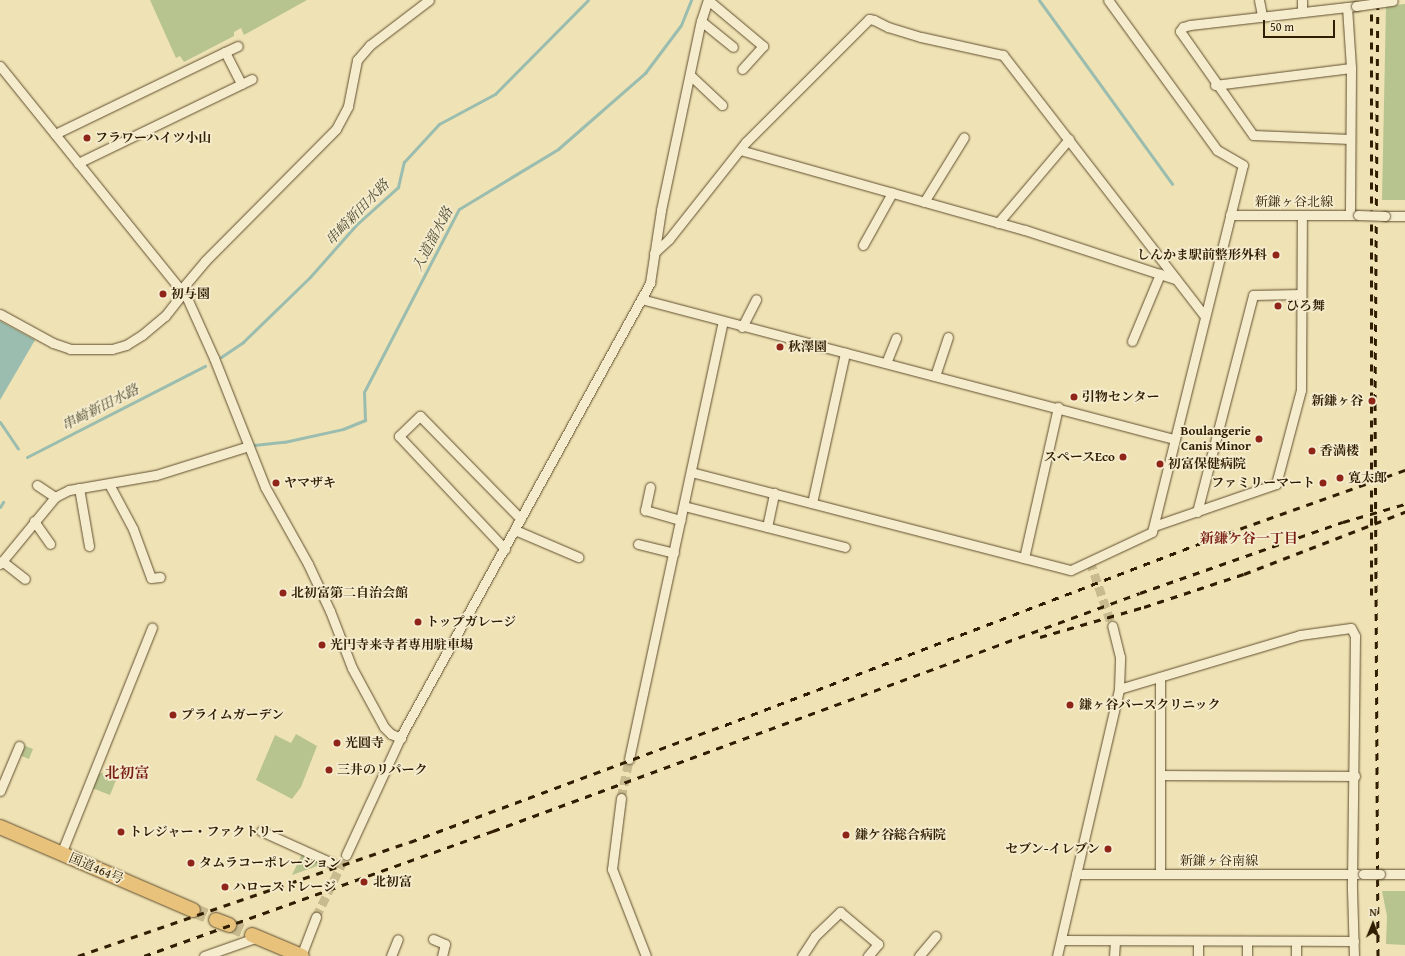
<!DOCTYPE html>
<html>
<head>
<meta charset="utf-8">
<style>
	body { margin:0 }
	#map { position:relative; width:1405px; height:956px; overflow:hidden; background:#efe2b4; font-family:"Gentium Book Plus","Noto Serif JP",serif }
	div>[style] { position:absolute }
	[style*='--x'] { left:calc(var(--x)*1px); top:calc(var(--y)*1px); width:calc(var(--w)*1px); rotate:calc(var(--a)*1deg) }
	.green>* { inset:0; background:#b7c48f }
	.water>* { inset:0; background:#9abdaf }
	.stream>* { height:3px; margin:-1.5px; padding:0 1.5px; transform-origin:1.5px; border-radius:1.5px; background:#9abdaf }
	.minor-tunnel>* { height:9px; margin-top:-4.5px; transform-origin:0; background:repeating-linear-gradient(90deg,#c9bb90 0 9px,transparent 0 13.5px) }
	.highway-tunnel>* { height:14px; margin-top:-7px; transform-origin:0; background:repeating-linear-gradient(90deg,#c9bb90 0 14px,transparent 0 21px) }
	.roads { filter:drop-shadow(0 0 1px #604e2e) drop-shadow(0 0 1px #604e2e) }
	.minor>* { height:9px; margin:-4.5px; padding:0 4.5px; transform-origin:4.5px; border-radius:4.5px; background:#f5ecce }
	.highway>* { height:14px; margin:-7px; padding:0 7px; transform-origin:7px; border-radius:7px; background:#e8c17a }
	.rail>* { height:3px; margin-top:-1.5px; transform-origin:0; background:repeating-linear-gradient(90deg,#301d02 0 7px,transparent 0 14px) }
	.bridges { filter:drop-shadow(0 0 1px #604e2e) drop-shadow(0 0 1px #604e2e) }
	.minor-bridge>* { height:9px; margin:-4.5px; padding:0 4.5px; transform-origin:4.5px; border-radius:4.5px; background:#f5ecce }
	.dots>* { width:11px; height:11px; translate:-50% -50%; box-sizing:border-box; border:2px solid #f5ecce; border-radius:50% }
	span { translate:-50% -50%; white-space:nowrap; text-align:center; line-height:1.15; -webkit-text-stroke:3.5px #f5ecce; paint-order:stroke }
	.poi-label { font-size:13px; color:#301d02; font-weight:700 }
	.left { translate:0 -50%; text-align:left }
	.right { translate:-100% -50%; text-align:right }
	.street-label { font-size:13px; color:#301d02 }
	.water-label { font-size:14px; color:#504d36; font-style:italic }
	.neighbourhood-label { font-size:14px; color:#7a1f14; font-weight:700 }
	.quarter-label { font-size:15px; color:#7a1f14; font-weight:700 }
	.north { position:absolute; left:1353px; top:904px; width:40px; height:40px; -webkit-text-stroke:3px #f5ecce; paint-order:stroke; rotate:1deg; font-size:11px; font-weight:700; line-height:16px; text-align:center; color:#301d02 }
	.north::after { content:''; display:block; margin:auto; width:14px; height:18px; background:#301d02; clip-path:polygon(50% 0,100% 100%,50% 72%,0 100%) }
	.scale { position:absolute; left:1263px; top:20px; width:72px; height:18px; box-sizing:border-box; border:2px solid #301d02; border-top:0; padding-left:5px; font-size:12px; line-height:14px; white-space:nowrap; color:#301d02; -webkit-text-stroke:3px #f5ecce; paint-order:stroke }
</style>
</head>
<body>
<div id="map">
	<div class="green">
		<div style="clip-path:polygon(150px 0,307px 0,244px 35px,241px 28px,234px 32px,234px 36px,184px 62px,180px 56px,176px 58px)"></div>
		<div style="clip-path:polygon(1405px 4px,1405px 200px,1382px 200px,1386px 6px)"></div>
		<div style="clip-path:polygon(296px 734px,317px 746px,301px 787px,292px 799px,256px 780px,275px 735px,291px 743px)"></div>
		<div style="clip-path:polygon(23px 745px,33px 749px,29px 759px,19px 755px)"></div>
		<div style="clip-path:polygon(102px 773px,117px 778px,110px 795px,92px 788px,97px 774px)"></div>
		<div style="clip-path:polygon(302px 854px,323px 864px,292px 875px)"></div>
		<div style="clip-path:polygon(1382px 891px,1405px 891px,1405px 945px,1386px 944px,1387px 916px)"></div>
	</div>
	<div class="water">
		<div style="clip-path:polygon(0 321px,35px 340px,0 400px)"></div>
	</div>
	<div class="stream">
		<div style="--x:1039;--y:0;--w:227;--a:54.1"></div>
		<div style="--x:221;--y:357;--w:27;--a:-34"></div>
		<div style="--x:243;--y:342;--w:93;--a:-44.1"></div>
		<div style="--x:310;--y:277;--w:69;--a:-48.5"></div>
		<div style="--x:356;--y:225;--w:57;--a:-42.1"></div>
		<div style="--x:398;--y:187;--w:26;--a:-77"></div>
		<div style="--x:404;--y:162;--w:52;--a:-47.4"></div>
		<div style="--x:439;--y:124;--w:64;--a:-28.2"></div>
		<div style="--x:495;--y:94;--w:132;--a:-45.3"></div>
		<div style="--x:0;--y:422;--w:32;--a:56"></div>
		<div style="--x:254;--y:445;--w:30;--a:-6"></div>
		<div style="--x:284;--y:442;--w:60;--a:-12.4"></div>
		<div style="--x:343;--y:429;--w:24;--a:-22"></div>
		<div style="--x:365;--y:420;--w:28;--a:-92"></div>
		<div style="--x:364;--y:392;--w:206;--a:-62.6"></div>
		<div style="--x:459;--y:209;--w:116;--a:-31.2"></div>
		<div style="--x:558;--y:149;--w:116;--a:-41.1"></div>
		<div style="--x:645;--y:73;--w:60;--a:-53.1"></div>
		<div style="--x:681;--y:25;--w:27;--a:-68"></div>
		<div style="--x:27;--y:457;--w:200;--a:-27.1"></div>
		<div style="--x:0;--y:507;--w:6;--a:-59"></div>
	</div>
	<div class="minor-tunnel">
		<div style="--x:1090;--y:561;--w:69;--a:71.3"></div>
		<div style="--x:621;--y:798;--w:40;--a:-78"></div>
		<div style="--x:316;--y:917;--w:69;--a:-64.2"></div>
	</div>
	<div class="highway-tunnel">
		<div style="--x:193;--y:910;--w:25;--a:23"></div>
		<div style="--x:229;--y:925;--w:25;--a:23"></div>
	</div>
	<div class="roads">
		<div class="minor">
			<div style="--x:708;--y:0;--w:72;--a:39.9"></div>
			<div style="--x:763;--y:46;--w:31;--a:132"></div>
			<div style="--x:1259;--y:0;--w:16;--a:79"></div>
			<div style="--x:1347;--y:7;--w:61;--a:86.2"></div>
			<div style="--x:1351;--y:68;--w:147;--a:90.4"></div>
			<div style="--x:1302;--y:11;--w:11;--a:-90"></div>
			<div style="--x:701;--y:21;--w:41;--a:39.1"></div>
			<div style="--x:225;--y:52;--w:14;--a:-25"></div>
			<div style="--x:0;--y:66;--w:298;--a:51.1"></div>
			<div style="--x:187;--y:298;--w:66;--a:65.8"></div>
			<div style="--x:214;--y:358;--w:139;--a:68.4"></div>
			<div style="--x:265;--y:487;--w:88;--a:60.8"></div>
			<div style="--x:308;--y:564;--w:52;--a:64.9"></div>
			<div style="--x:330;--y:611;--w:61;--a:68.9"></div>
			<div style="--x:352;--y:668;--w:67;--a:61.5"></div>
			<div style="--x:384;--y:727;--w:10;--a:45"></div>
			<div style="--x:391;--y:734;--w:11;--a:22"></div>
			<div style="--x:690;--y:75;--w:44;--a:43.2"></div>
			<div style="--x:1215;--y:85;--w:137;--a:-7.1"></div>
			<div style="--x:55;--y:134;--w:189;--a:-25.8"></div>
			<div style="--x:225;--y:52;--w:36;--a:63"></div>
			<div style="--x:1350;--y:139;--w:97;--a:-177.6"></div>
			<div style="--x:1253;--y:135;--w:127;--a:-125.1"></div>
			<div style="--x:1180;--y:31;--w:5;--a:-53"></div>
			<div style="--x:1183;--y:27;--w:7;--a:-16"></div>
			<div style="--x:1190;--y:25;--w:167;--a:-6.5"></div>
			<div style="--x:740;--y:150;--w:296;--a:15.7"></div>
			<div style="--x:1025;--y:230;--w:158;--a:18.1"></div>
			<div style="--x:78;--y:163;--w:193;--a:-25.8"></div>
			<div style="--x:924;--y:202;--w:76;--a:-58.4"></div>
			<div style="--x:1230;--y:215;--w:125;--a:0"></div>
			<div style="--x:1385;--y:216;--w:20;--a:0"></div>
			<div style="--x:998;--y:223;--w:110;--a:-49.8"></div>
			<div style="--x:863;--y:245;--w:60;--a:-60.9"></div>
			<div style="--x:654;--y:253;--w:21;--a:-43"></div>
			<div style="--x:669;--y:239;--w:124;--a:-51.6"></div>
			<div style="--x:746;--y:142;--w:174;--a:-45"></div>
			<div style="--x:869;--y:19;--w:5;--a:11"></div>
			<div style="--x:874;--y:20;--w:16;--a:27"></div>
			<div style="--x:888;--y:27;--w:34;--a:17"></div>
			<div style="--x:921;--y:37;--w:84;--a:12.4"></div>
			<div style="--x:1003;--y:55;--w:330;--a:52.3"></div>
			<div style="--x:641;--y:299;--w:551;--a:14.72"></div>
			<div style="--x:0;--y:314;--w:60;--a:28.7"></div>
			<div style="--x:53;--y:343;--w:18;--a:19"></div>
			<div style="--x:70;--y:349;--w:42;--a:0"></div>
			<div style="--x:112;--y:349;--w:15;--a:-16"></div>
			<div style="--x:126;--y:345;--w:19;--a:-32"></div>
			<div style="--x:142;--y:335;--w:30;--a:-40"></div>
			<div style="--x:165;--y:316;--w:23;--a:-52"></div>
			<div style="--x:179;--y:298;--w:14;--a:-65"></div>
			<div style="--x:185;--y:285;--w:31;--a:-50"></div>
			<div style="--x:205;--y:261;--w:186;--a:-45.2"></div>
			<div style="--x:336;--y:129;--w:26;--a:-62"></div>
			<div style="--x:348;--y:106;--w:47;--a:-78.9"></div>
			<div style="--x:357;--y:60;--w:20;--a:-49"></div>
			<div style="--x:370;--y:45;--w:74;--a:-37.3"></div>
			<div style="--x:742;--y:327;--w:31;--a:-63"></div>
			<div style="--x:1132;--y:341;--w:73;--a:-67.3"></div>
			<div style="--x:886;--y:363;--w:27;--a:-68"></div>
			<div style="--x:935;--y:376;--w:41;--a:-71.6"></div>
			<div style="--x:691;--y:472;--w:392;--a:14.5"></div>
			<div style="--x:1071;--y:570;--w:89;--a:-25.1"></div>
			<div style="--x:1152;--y:532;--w:378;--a:-76.1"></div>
			<div style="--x:1243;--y:165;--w:30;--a:-150"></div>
			<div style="--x:1217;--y:150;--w:185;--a:-126"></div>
			<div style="--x:109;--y:484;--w:51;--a:61.9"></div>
			<div style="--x:133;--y:529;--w:52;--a:69.8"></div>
			<div style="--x:151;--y:578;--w:9;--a:-6"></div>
			<div style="--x:37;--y:485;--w:22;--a:34"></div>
			<div style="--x:650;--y:487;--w:24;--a:102"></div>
			<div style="--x:645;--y:510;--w:37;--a:16"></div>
			<div style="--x:79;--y:488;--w:59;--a:80.2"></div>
			<div style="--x:812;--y:503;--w:154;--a:-77.6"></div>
			<div style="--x:684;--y:506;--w:166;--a:14.3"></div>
			<div style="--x:1197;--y:512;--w:224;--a:-75.5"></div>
			<div style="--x:1253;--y:295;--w:48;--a:-1.2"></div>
			<div style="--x:34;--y:521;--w:28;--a:55"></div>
			<div style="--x:1154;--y:526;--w:129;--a:-19"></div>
			<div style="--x:1276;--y:484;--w:97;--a:-75.1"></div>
			<div style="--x:1301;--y:390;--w:175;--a:-89.7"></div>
			<div style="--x:767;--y:527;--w:35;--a:-78"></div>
			<div style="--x:515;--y:530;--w:69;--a:23.2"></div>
			<div style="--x:638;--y:544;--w:37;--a:14"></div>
			<div style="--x:505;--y:549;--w:155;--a:-133.2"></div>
			<div style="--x:399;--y:436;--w:29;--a:-44"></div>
			<div style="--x:420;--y:416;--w:144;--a:45.6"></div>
			<div style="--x:1024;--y:558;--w:155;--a:-77.3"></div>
			<div style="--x:2;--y:561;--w:29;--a:38"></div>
			<div style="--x:0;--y:564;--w:87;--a:-50.6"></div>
			<div style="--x:55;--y:497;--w:16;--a:-27"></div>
			<div style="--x:69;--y:490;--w:88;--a:-9.8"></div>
			<div style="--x:156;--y:475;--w:97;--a:-17.3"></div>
			<div style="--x:1160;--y:677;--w:197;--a:90"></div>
			<div style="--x:1119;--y:689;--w:189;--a:-16.6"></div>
			<div style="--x:1300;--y:635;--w:51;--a:-7.8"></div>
			<div style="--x:1351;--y:628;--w:9;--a:63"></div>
			<div style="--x:1355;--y:636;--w:253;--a:90.7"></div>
			<div style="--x:1352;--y:889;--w:67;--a:88.3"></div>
			<div style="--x:629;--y:759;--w:447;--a:-77.9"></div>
			<div style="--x:1160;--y:775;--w:195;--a:0.3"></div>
			<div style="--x:0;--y:791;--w:49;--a:-67.1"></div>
			<div style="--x:621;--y:798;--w:72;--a:97.2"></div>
			<div style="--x:612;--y:869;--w:93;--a:68.7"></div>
			<div style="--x:261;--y:831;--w:78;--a:24.3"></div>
			<div style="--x:61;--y:854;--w:244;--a:-68.1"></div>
			<div style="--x:346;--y:855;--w:133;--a:-65.2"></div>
			<div style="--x:402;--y:734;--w:515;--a:-61.19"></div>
			<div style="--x:650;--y:283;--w:74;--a:-81.4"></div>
			<div style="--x:661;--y:210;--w:193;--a:-78.1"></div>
			<div style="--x:701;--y:21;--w:22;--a:-72"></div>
			<div style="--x:1076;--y:874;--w:282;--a:0"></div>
			<div style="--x:1380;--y:874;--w:25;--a:0"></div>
			<div style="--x:433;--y:939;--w:13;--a:23"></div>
			<div style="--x:445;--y:944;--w:12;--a:104"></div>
			<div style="--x:1061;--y:940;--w:293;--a:0.2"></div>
			<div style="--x:1198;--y:941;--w:15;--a:90"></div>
			<div style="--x:204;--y:956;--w:57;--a:-19.4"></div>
			<div style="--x:301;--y:956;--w:42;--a:-69"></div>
			<div style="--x:391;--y:956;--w:18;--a:-68"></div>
			<div style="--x:802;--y:956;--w:24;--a:-57"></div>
			<div style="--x:815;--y:936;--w:35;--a:-44"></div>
			<div style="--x:840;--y:912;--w:50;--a:40.1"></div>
			<div style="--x:878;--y:944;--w:16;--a:130"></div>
			<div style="--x:919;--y:956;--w:26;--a:-50"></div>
			<div style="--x:1057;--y:956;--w:274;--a:-76.9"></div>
			<div style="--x:1119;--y:689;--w:32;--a:-88"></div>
			<div style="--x:1120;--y:657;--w:32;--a:-104"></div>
			<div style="--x:1114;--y:956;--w:15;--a:-86"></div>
			<div style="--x:1247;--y:956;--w:15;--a:-90"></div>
			<div style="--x:1296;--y:956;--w:14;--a:-90"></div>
		</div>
		<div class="highway">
			<div style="--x:0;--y:827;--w:210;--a:23.3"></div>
			<div style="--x:216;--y:920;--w:14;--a:21"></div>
			<div style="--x:252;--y:935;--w:54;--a:22.8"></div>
		</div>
	</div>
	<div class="rail">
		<div style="--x:1371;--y:0;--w:600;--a:90"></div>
		<div style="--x:1040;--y:637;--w:108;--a:-16.1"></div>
		<div style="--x:1144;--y:607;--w:105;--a:-18.3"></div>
		<div style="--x:1244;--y:574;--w:173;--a:-21.1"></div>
		<div style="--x:78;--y:956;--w:351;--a:-19"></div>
		<div style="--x:410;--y:842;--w:336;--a:-20.4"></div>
		<div style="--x:725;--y:725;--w:524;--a:-20.93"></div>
		<div style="--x:1214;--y:538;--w:203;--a:-19.6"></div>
		<div style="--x:144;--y:956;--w:371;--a:-19.7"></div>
		<div style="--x:493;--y:831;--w:689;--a:-20.2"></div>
		<div style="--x:1140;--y:593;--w:215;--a:-19.3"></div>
		<div style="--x:1343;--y:522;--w:65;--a:-16.2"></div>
		<div style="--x:1378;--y:956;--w:555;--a:-90.31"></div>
		<div style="--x:1375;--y:401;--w:401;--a:-89.6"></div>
	</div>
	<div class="bridges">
		<div class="minor-bridge">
			<div style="--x:1356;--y:6;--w:37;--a:-8"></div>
			<div style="--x:1358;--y:215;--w:27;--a:2"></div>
			<div style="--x:1363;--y:874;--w:17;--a:0"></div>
		</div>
	</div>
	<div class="dots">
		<div style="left:87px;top:138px;background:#8f2418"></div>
		<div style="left:1276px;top:255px;background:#8f2418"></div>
		<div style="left:163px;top:294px;background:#8f2418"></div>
		<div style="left:1278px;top:306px;background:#8f2418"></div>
		<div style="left:780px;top:347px;background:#8f2418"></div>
		<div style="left:1074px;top:397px;background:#8f2418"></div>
		<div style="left:1372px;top:401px;background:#8f2418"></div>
		<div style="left:1259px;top:439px;background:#8f2418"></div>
		<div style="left:1312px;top:451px;background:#8f2418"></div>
		<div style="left:1123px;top:457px;background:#8f2418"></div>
		<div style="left:1160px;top:464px;background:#8f2418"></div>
		<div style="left:1340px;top:478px;background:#8f2418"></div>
		<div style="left:276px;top:483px;background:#8f2418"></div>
		<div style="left:1323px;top:483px;background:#8f2418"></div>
		<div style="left:283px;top:593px;background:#8f2418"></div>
		<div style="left:418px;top:622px;background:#8f2418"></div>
		<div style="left:322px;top:645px;background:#8f2418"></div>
		<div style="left:1070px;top:705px;background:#8f2418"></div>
		<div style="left:173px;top:715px;background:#8f2418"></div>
		<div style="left:337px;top:743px;background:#8f2418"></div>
		<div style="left:329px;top:770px;background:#8f2418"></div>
		<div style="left:121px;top:832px;background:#8f2418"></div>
		<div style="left:846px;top:835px;background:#8f2418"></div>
		<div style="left:1108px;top:849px;background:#8f2418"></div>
		<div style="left:191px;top:863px;background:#8f2418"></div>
		<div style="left:364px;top:882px;background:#8f2418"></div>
		<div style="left:225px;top:887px;background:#8f2418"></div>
	</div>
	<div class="poi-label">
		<span class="left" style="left:95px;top:138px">フラワーハイツ小山</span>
		<span class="right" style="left:1267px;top:255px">しんかま駅前整形外科</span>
		<span class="left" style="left:171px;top:294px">初与園</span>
		<span class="left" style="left:1286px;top:306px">ひろ舞</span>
		<span class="left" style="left:788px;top:347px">秋澤園</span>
		<span class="left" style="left:1082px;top:397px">引物センター</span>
		<span class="right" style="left:1363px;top:401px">新鎌ヶ谷</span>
		<span class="right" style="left:1251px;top:439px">Boulangerie<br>Canis Minor</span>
		<span class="left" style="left:1320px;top:451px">香満楼</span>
		<span class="right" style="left:1115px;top:457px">スペースEco</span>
		<span class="left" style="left:1168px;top:464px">初富保健病院</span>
		<span class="left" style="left:1348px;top:478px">寛太郎</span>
		<span class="left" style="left:284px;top:483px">ヤマザキ</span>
		<span class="right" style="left:1315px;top:483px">ファミリーマート</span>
		<span class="left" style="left:291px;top:593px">北初富第二自治会館</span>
		<span class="left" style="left:426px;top:622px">トップガレージ</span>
		<span class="left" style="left:330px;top:645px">光円寺来寺者専用駐車場</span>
		<span class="left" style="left:1079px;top:705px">鎌ヶ谷バースクリニック</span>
		<span class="left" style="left:181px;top:715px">プライムガーデン</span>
		<span class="left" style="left:345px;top:743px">光圓寺</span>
		<span class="left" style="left:337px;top:770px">三井のリパーク</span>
		<span class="left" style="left:129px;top:832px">トレジャー・ファクトリー</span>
		<span class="left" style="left:855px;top:835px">鎌ケ谷総合病院</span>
		<span class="right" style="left:1100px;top:849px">セブン-イレブン</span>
		<span class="left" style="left:199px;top:863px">タムラコーポレーション</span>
		<span class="left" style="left:373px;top:882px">北初富</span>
		<span class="left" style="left:233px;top:887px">ハローストレージ</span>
	</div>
	<div class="street-label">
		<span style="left:1294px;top:202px">新鎌ヶ谷北線</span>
		<span style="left:1219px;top:861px">新鎌ヶ谷南線</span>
		<span style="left:96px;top:869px;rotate:23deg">国道464号</span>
	</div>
	<div class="water-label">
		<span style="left:357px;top:212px;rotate:-46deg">串崎新田水路</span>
		<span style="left:432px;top:239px;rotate:-62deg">入道溜水路</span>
		<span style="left:100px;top:407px;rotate:-27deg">串崎新田水路</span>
	</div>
	<div class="neighbourhood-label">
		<span style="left:1249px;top:538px">新鎌ケ谷一丁目</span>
	</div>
	<div class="quarter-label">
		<span style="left:127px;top:773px">北初富</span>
	</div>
	<div class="north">N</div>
	<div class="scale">50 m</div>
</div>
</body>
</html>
